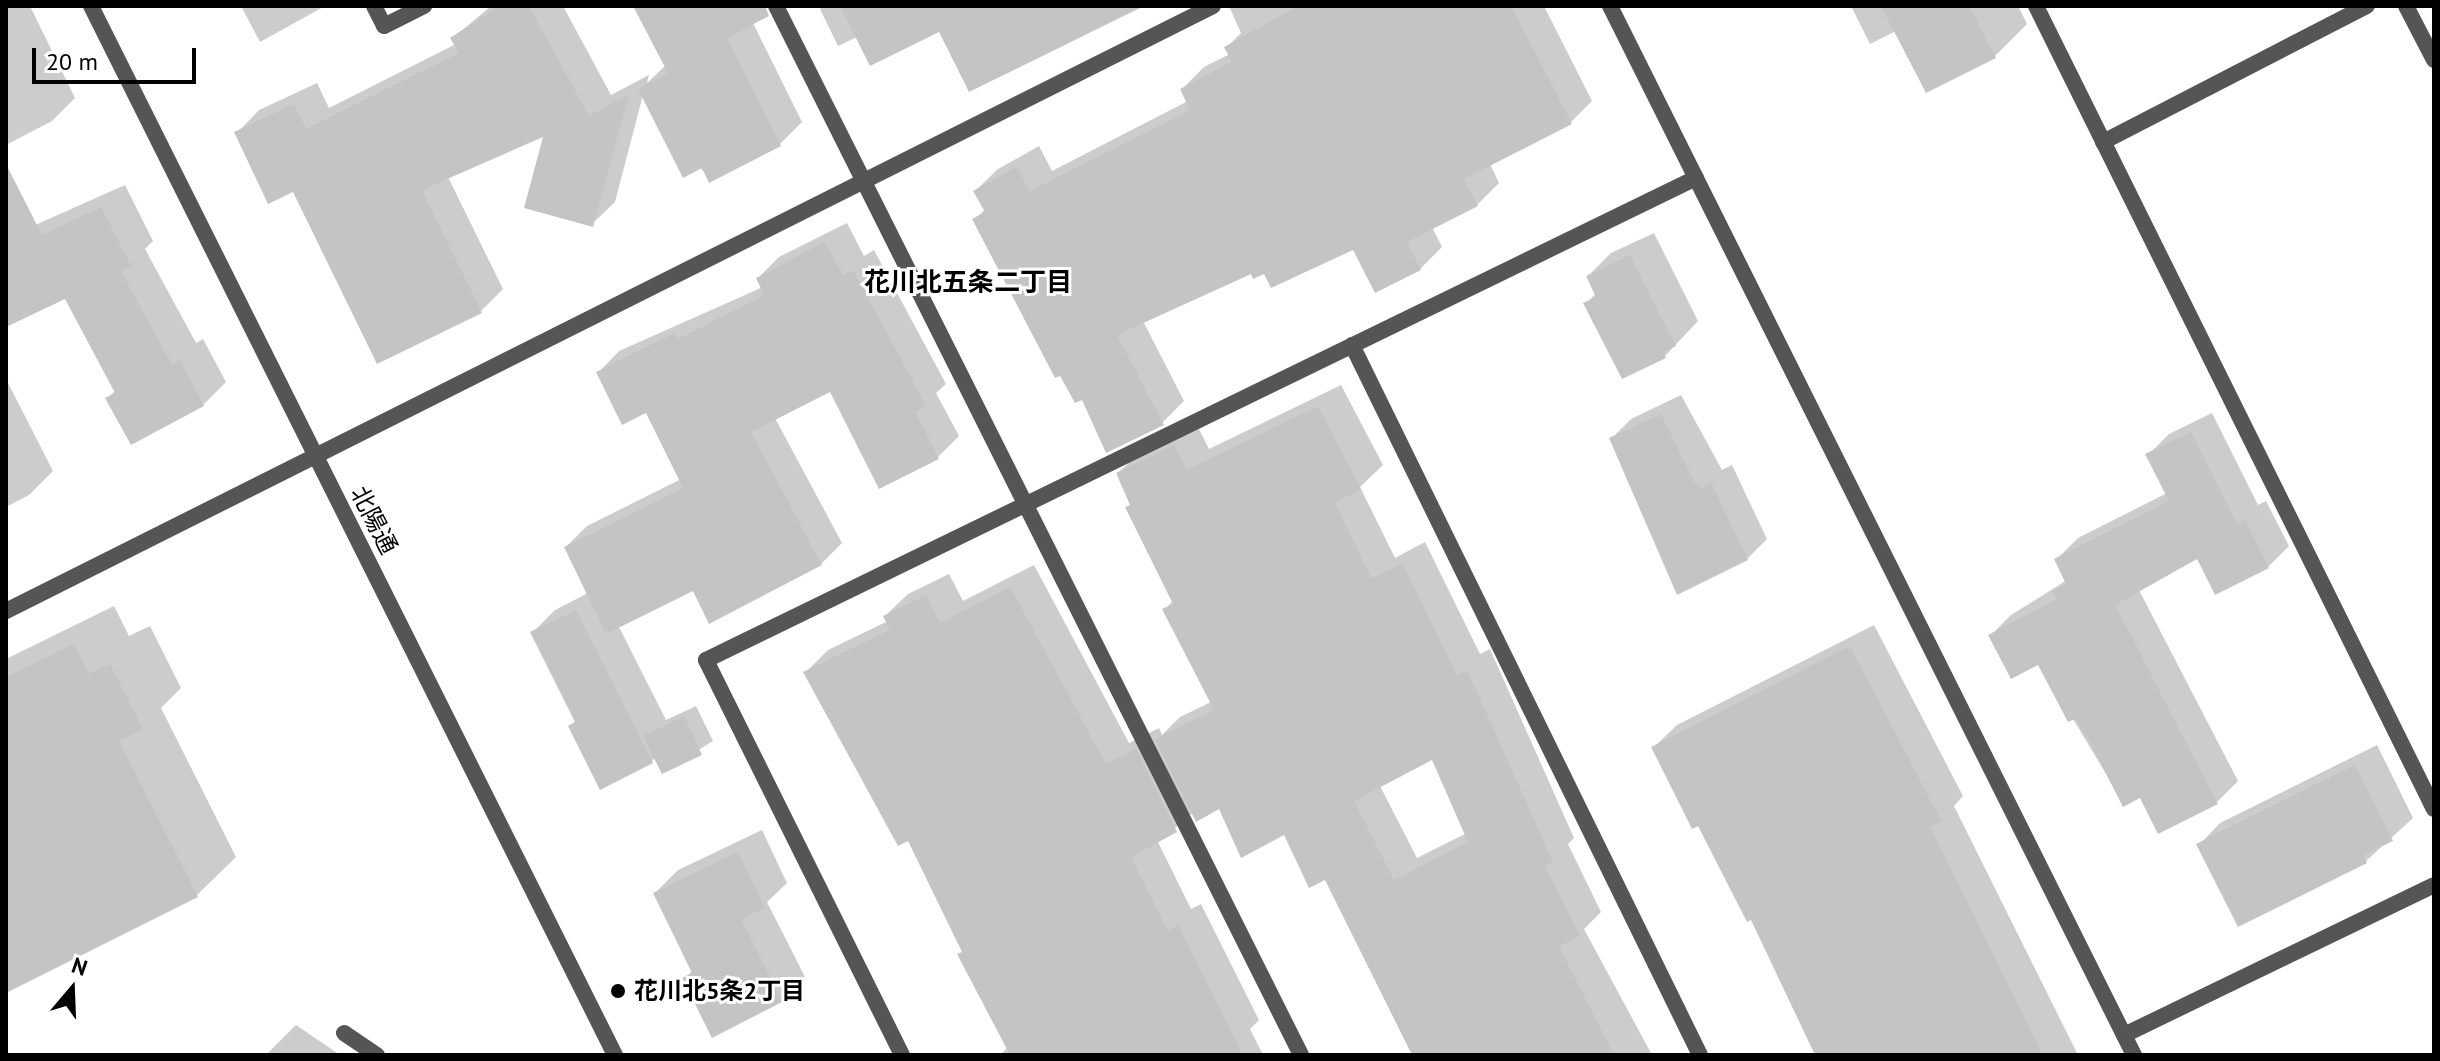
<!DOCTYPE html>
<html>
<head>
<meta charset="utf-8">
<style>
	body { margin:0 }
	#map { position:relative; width:2440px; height:1061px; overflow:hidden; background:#fff; font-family:"PT Sans","Noto Sans JP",sans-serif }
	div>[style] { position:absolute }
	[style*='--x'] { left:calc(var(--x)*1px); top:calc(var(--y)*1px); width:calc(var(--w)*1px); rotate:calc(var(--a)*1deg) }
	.shadow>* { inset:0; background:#0003 }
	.building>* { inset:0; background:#c4c4c4 }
	.service>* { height:16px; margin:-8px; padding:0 8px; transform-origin:8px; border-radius:8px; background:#555 }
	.minor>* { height:16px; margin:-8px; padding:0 8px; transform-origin:8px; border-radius:8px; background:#555 }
	.tertiary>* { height:16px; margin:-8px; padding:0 8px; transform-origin:8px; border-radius:8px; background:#555 }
	.dots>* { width:22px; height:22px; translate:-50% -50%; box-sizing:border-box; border:4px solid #fff; border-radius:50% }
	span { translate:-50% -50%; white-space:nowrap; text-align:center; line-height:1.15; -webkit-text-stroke:6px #fff; paint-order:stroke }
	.street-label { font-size:24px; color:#000 }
	.poi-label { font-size:24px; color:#000; font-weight:700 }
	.left { translate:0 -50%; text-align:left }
	.neighbourhood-label { font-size:26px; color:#000; font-weight:700 }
	.frame { position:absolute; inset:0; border:8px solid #000; pointer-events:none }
	.north { position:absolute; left:32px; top:949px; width:80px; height:80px; -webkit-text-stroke:6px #fff; paint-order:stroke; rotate:19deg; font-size:22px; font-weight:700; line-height:32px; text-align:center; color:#000 }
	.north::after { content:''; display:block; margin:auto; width:28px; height:36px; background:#000; clip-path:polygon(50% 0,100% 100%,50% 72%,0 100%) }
	.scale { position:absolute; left:32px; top:48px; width:164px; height:36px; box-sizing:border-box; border:4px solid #000; border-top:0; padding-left:10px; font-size:24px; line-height:28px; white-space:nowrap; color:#000; -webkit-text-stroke:6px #fff; paint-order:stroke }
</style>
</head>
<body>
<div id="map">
	<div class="shadow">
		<div style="clip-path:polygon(6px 6px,30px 6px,75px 98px,52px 121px,6px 145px)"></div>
		<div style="clip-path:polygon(241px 6px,325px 6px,260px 42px)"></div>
		<div style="clip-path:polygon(491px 6px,563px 6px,611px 95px,649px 75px,647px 83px,666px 65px,636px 6px,756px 6px,750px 17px,802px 122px,780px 144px,710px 180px,643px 95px,615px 202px,592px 224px,546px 133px,448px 177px,503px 289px,480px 312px,294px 190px,237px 133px,259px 110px,317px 83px,329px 108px,456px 44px,453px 38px)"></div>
		<div style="clip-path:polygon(824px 6px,1124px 6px,857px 37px,838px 46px,820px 9px)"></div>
		<div style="clip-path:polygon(1229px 6px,1544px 6px,1592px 101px,1570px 123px,1490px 164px,1499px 183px,1477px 205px,1432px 227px,1442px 247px,1420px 269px,1354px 248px,1252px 272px,1143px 321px,1184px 401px,1162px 423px,1083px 397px,975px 220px,985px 209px,975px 191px,998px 169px,1039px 146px,1052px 171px,1188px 101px,1182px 89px,1204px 67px,1230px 54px,1226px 48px,1241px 33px)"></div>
		<div style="clip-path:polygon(1851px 6px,2018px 6px,2027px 24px,1995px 56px,1896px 31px,1870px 44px)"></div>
		<div style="clip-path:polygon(125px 185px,153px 241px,145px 249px,196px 343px,203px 339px,226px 382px,203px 405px,108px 398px,116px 390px,66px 297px,6px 325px,6px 238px)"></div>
		<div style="clip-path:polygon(847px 223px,864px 256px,874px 250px,946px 384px,936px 393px,959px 436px,938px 457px,831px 389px,775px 418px,842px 543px,821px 564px,694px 589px,618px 625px,666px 720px,696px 706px,713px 741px,663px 772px,656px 757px,652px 761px,570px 726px,576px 720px,532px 633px,555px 610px,588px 593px,566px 547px,587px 526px,681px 479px,647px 410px,599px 372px,619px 351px,763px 287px,758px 278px,779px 257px)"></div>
		<div style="clip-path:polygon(1654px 233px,1698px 321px,1665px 356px,1623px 377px,1586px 304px,1596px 293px,1588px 276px,1611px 253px)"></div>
		<div style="clip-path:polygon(6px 379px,53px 471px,29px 495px,6px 507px)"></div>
		<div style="clip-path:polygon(evenodd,1341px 385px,1383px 465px,1360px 487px,1395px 558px,1425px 542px,1480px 654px,1490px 649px,1574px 838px,1568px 844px,1601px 912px,1584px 929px,1652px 1055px,1414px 1055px,1326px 878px,1285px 832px,1220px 807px,1194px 812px,1158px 842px,1191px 909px,1201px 904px,1259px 1020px,1250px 1029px,1263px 1055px,1000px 1055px,1008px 1047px,909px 838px,805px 673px,828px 650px,888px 621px,885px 616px,908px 594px,949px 574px,963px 601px,1034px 565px,1129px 743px,1159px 728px,1162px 735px,1180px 717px,1211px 702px,1165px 609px,1173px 601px,1118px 473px,1141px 451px,1196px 423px,1209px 449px,1341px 385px,1433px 757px,1467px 833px,1417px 858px,1380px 786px,1433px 757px)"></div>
		<div style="clip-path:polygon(1681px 395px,1722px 470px,1732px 465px,1767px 539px,1747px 559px,1611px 439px,1631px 419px)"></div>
		<div style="clip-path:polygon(2212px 413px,2258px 505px,2266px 501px,2289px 546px,2268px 567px,2198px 557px,2139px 590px,2238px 781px,2217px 802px,2140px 795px,2124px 804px,2039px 662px,1990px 636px,2011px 615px,2067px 580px,2057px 559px,2078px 538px,2167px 493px,2148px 455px,2169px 434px)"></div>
		<div style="clip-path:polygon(114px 606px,129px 636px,150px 626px,181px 688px,161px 708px,236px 857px,196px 896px,6px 991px,6px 659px)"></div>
		<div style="clip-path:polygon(1874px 625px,1963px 796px,1954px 806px,2078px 1055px,1819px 1055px,1752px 918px,1653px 748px,1677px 725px)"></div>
		<div style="clip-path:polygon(2377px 745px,2413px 818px,2366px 861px,2199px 845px,2220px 823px)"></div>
		<div style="clip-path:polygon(762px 830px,787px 883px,767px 902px,805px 977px,781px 1001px,684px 979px,693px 970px,655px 893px,678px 870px)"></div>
		<div style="clip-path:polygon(296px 1025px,340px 1055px,266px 1055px)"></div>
	</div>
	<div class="building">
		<div style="clip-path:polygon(499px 6px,529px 6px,589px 116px,629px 94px,593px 227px,524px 208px,543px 137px,422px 190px,482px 313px,377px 364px,293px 192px,268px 204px,234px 132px,294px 104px,306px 129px,459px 53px,450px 38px)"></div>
		<div style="clip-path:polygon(633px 6px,765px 6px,769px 16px,727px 38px,781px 146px,709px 183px,702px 168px,683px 178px,638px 89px,668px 73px)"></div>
		<div style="clip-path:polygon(840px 6px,1144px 6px,969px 92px,939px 32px,870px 66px)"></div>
		<div style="clip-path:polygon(1298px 6px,1511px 6px,1572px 124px,1464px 179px,1478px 206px,1407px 242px,1421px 270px,1375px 293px,1353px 250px,1271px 288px,1264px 274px,1253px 279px,1251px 274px,1117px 335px,1164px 425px,1106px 453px,1082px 400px,1075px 403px,1060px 376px,1055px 378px,972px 219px,985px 212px,973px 191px,1016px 167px,1030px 191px,1190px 110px,1180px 89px,1232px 62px,1224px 47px)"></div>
		<div style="clip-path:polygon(1881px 6px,1969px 6px,1996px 58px,1926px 93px)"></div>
		<div style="clip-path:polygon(6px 164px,42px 235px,101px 207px,131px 266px,121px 271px,172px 365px,180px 360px,204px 406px,131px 445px,105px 398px,115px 393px,65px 299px,6px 327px)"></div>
		<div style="clip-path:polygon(825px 242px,843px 275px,853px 270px,926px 406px,915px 412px,939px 459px,879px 489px,830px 392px,751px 432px,822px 565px,709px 624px,693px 591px,606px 634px,564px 547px,683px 488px,646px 413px,622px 425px,596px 372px,675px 333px,678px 339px,764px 295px,756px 278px)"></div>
		<div style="clip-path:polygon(1630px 255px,1676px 346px,1663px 352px,1666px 358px,1622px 379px,1583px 303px,1596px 297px,1586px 276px)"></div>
		<div style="clip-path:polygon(evenodd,1318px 406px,1361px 489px,1335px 503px,1372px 579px,1402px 563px,1457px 675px,1467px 670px,1553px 862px,1545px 866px,1580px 936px,1559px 946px,1614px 1055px,1412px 1055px,1325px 880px,1309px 888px,1284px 835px,1241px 858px,1219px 809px,1196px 822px,1155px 739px,1214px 710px,1162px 609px,1173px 604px,1125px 507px,1130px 505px,1116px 473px,1174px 445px,1187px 470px,1318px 406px,1432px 760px,1468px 842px,1394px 880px,1354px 801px,1432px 760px)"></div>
		<div style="clip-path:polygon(1661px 414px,1694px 482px,1701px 489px,1711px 483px,1748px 560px,1677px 595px,1609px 438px)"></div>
		<div style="clip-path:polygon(2191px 432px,2237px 524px,2245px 520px,2269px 568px,2215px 595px,2197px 559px,2115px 605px,2218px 804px,2158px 834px,2140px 798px,2123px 807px,2090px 742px,2075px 719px,2068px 722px,2038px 665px,2011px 679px,1988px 635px,2057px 599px,2052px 591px,2066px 584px,2054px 559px,2169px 501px,2145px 454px)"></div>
		<div style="clip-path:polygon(1010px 587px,1106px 764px,1136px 749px,1177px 832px,1131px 857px,1168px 931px,1178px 925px,1243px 1055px,1010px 1055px,957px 954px,962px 952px,908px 841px,898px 846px,803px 672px,890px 630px,883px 616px,926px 595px,940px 623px)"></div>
		<div style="clip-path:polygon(576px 610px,653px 763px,600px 790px,568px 726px,575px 722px,530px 632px)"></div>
		<div style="clip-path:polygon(74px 644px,89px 674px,110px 664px,143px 729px,119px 741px,198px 897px,6px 993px,6px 677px)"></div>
		<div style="clip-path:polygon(1850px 646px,1941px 821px,1930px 827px,2043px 1055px,1815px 1055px,1751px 920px,1747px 922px,1698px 826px,1692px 829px,1651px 747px)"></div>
		<div style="clip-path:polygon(684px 716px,702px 755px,662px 774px,643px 736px)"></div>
		<div style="clip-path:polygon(2355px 765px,2393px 841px,2364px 855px,2367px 863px,2238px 927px,2196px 844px)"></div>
		<div style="clip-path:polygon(738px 852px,765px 908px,741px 919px,782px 1002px,712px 1038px,682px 978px,692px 973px,653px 893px)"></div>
	</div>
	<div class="service">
		<div style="--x:344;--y:1033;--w:40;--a:34"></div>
	</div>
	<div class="minor">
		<div style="--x:374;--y:6;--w:22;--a:63"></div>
		<div style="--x:384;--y:26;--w:45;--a:-26.6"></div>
		<div style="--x:776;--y:6;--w:1173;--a:63.41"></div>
		<div style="--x:1610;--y:6;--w:1173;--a:63.46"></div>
		<div style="--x:2036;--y:6;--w:896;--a:63.64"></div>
		<div style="--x:2406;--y:6;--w:61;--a:62.6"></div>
		<div style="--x:2103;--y:142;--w:297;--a:-27.3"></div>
		<div style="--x:1352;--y:345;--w:791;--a:63.89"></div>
		<div style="--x:6;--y:611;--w:1350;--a:-26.62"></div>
		<div style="--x:2124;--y:1035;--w:344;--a:-25.8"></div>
		<div style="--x:902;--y:1055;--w:441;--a:-116.4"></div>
		<div style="--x:706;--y:660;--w:1101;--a:-25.96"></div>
	</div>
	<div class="tertiary">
		<div style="--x:91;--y:6;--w:1173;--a:63.46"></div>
	</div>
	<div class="dots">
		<div style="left:618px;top:991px;background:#000"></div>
	</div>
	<div class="street-label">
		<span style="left:374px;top:520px;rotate:63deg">北陽通</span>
	</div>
	<div class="poi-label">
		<span class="left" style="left:634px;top:991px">花川北5条2丁目</span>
	</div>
	<div class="neighbourhood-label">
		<span style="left:968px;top:282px">花川北五条二丁目</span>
	</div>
	<div class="frame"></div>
	<div class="north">N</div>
	<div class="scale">20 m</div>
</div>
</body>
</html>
